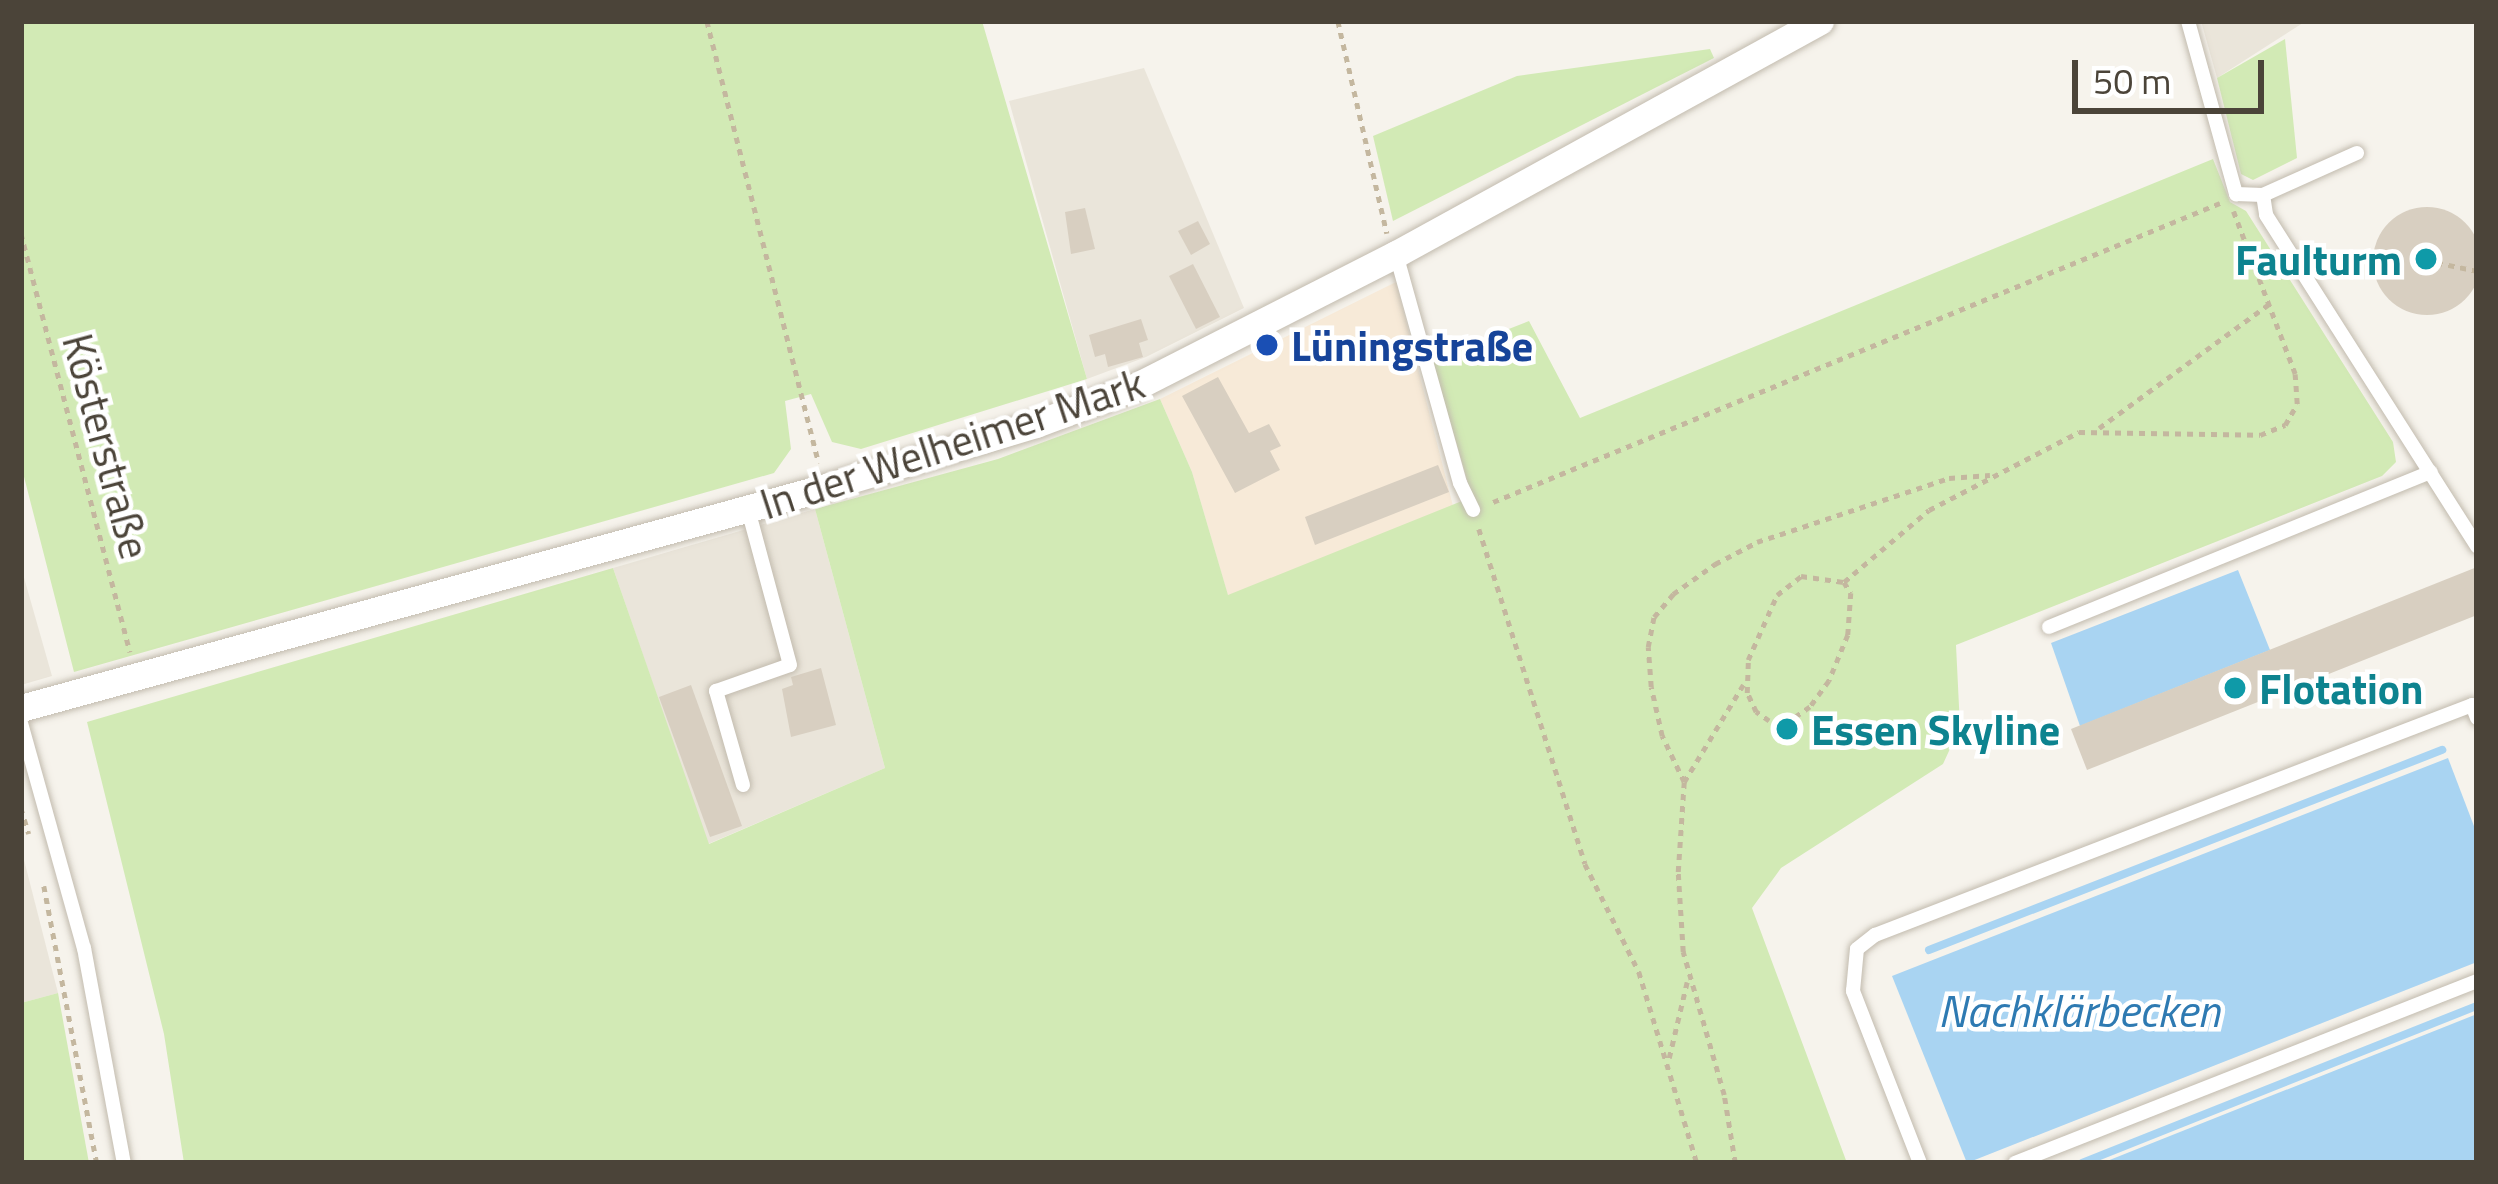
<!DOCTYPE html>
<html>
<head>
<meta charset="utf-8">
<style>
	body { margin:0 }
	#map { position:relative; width:2498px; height:1184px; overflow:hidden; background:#f6f3ec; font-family:"Titillium Web",sans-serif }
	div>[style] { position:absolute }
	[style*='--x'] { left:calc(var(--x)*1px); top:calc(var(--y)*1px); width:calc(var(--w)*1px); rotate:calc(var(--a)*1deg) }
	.residential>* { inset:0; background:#eae5da }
	.commercial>* { inset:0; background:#f7ead8 }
	.green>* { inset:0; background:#d2eab5 }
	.water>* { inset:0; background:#a9d4f2 }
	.stream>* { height:8px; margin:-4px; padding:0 4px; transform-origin:4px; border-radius:4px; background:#a9d4f2 }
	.building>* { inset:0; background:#d8cfc1 }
	.round { border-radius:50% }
	.path>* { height:4.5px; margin-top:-2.25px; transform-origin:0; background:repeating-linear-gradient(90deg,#c4b79f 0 6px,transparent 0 12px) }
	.roads { filter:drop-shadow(0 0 3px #c2bbae) drop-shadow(0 0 3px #c2bbae) }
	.service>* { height:14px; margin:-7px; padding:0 7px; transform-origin:7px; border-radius:7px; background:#fff }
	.minor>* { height:27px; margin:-13.5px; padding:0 13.5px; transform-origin:13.5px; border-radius:13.5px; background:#fff }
	.dots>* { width:33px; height:33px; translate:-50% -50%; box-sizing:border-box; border:6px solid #fff; border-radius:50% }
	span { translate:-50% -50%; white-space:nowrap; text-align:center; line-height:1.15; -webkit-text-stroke:9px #fff; paint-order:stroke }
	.culture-label { font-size:42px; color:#0d838f; font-weight:700 }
	.right { translate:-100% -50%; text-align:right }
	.left { translate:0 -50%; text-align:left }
	.transit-label { font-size:42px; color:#164399; font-weight:700 }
	.street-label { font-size:42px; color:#4b4439 }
	.water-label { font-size:45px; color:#2e7ab2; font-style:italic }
	.frame { position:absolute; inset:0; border:24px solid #4b4439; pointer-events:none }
	.scale { position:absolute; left:2072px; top:60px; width:192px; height:54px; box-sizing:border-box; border:6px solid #4b4439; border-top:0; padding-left:15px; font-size:36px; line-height:42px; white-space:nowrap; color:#4b4439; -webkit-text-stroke:9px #fff; paint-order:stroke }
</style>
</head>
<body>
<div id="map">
	<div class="residential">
		<div style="clip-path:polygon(2201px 21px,2306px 21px,2217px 78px)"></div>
		<div style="clip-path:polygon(1144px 68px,1244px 308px,1146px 357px,1087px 379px,1009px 101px)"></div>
		<div style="clip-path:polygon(815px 509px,885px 768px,708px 844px,613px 568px)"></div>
		<div style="clip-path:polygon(21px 567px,52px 676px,21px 685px)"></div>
		<div style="clip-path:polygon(21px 848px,58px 993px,21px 1003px)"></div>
	</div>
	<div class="commercial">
		<div style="clip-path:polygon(1396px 282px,1453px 506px,1228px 596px,1192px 472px,1160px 399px)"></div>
	</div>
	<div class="green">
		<div style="clip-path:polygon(21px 21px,982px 21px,1087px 379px,861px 449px,832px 442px,811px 394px,785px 401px,791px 449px,774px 473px,74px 672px,21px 465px)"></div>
		<div style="clip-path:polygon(2285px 39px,2297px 158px,2253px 180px,2241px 174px,2217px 78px)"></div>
		<div style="clip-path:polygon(1710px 49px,1714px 58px,1393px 221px,1373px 136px,1517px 76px)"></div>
		<div style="clip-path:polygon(2213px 159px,2230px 202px,2246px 211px,2393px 442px,2396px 462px,2382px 476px,1956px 645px,1960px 727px,1943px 764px,1781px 868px,1752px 908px,1847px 1163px,184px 1163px,164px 1034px,87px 722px,613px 568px,709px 844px,885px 768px,815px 509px,998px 459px,1160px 399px,1192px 472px,1228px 595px,1472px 497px,1432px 359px,1529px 321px,1580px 418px)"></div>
		<div style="clip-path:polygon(58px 993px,89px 1163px,21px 1163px,21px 1003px)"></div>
	</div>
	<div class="water">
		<div style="clip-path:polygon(2238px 570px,2270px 650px,2080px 726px,2051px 643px)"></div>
		<div style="clip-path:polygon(2448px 758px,2477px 834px,2477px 962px,1967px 1163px,1892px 976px)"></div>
		<div style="clip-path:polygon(2477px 1014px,2477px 1163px,2102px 1163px)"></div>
	</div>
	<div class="stream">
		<div style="--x:1929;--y:950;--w:551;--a:-21.3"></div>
		<div style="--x:2082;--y:1163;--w:425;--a:-21.7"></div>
	</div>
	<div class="building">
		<div class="round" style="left:2373px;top:207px;width:108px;height:108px"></div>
		<div style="clip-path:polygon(1085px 208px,1095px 249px,1071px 254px,1065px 212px)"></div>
		<div style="clip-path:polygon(1198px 221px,1210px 244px,1191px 255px,1178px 231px)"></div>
		<div style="clip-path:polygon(1193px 264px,1220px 317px,1196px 329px,1169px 276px)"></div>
		<div style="clip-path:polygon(1141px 319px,1148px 340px,1139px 343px,1143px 357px,1108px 367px,1105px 354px,1095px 357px,1089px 335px)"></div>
		<div style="clip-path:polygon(1218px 377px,1249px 433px,1269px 424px,1281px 446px,1270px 451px,1280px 470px,1235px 493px,1182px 396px)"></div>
		<div style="clip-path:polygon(1438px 465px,1449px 492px,1315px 545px,1305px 517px)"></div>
		<div style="clip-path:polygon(2477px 567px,2477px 615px,2087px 770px,2071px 729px)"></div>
		<div style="clip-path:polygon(821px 668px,836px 725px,791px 737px,782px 689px,793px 685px,791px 677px)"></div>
		<div style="clip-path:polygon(691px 685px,742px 826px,710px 837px,659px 697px)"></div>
	</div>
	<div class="path">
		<div style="--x:707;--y:21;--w:456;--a:75.8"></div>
		<div style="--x:1338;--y:21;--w:218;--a:77"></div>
		<div style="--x:21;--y:233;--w:433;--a:75.4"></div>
		<div style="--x:2425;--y:260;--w:53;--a:11.9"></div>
		<div style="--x:2099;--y:428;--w:210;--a:-36.1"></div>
		<div style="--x:1493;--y:502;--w:786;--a:-22.36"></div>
		<div style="--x:1479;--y:529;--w:351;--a:72.4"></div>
		<div style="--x:1585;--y:864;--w:121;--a:63.4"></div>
		<div style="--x:1639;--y:972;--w:200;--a:73.1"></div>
		<div style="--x:1801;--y:576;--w:43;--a:7.9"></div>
		<div style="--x:1844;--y:582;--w:13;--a:58"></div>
		<div style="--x:1851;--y:593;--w:42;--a:94.1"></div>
		<div style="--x:1848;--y:635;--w:50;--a:112.4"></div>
		<div style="--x:1829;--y:681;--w:32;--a:126"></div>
		<div style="--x:1810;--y:707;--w:21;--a:145"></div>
		<div style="--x:1793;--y:719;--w:24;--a:175"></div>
		<div style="--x:1769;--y:721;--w:16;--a:-145"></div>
		<div style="--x:1756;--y:712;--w:21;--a:-115"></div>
		<div style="--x:1747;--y:693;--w:33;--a:-88"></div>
		<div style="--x:1748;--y:660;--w:71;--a:-66"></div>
		<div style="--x:1777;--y:595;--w:31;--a:-38"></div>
		<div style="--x:1844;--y:582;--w:111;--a:-40.3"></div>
		<div style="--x:1929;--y:510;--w:169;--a:-27.5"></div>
		<div style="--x:2079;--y:432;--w:181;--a:0.9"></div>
		<div style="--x:2260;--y:435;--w:27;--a:-22"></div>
		<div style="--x:2285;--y:425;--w:24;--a:-60"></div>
		<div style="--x:2297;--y:404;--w:30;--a:-94"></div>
		<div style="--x:2295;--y:374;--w:174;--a:-110.8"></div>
		<div style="--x:1684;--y:782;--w:114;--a:-58.7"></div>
		<div style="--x:21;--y:808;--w:27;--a:73"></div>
		<div style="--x:44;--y:886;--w:282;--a:79.2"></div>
		<div style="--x:1669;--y:1058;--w:78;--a:-76.7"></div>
		<div style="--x:1735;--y:1163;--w:69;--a:-99.2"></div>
		<div style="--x:1724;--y:1095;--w:149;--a:-106"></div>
		<div style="--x:1683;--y:952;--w:80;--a:-93.6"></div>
		<div style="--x:1678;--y:872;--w:90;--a:-86.2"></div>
		<div style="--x:1684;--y:782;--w:51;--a:-115.6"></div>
		<div style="--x:1662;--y:736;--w:50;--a:-102.7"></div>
		<div style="--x:1651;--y:687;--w:40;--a:-94.3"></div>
		<div style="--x:1648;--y:647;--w:31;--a:-79"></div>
		<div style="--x:1654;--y:617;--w:30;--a:-50"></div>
		<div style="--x:1673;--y:594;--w:52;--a:-35.5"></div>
		<div style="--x:1715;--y:564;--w:47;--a:-27.6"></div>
		<div style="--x:1757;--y:542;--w:202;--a:-18.4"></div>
		<div style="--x:1949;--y:478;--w:41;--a:-4.2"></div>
	</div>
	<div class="roads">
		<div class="service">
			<div style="--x:2188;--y:21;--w:180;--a:74.5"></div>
			<div style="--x:2236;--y:194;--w:27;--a:2"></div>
			<div style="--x:2263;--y:195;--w:103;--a:-24.1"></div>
			<div style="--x:2263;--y:195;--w:20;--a:81"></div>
			<div style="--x:2266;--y:215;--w:393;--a:57.5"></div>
			<div style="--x:1396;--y:254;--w:238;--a:74.4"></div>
			<div style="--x:1460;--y:483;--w:30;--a:64"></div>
			<div style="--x:2049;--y:627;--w:412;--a:-22.1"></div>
			<div style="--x:21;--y:723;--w:234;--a:74.4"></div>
			<div style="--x:84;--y:948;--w:219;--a:79.5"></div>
			<div style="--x:743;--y:785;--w:98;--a:-106"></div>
			<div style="--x:716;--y:691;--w:78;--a:-19.4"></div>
			<div style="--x:790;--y:665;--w:162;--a:-105.1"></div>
			<div style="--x:1920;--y:1163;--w:185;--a:-111.3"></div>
			<div style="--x:1853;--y:991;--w:42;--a:-84.6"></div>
			<div style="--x:1857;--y:949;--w:23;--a:-38"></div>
			<div style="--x:1875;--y:935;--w:640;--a:-21.07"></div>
			<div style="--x:2472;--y:705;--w:14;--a:69"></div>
			<div style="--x:2015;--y:1163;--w:497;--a:-21.5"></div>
		</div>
		<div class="minor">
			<div style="--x:21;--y:708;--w:835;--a:-15.35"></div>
			<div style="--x:826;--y:487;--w:219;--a:-16.7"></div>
			<div style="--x:1036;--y:424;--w:106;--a:-20.5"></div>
			<div style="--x:1135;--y:387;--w:293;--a:-27"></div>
			<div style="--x:1396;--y:254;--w:484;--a:-28.8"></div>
		</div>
	</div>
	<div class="dots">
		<div style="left:2426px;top:259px;background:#0f9aa8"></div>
		<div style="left:1267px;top:345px;background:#1a4fb4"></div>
		<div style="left:2235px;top:688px;background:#0f9aa8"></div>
		<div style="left:1787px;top:729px;background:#0f9aa8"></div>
	</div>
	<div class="culture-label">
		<span class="right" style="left:2402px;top:259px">Faulturm</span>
		<span class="left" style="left:2259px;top:688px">Flotation</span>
		<span class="left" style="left:1811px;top:729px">Essen Skyline</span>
	</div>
	<div class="transit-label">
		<span class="left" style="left:1291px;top:345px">Lüningstraße</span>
	</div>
	<div class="street-label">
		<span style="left:952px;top:443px;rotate:-18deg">In der Welheimer Mark</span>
		<span style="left:107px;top:446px;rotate:75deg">Kösterstraße</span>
	</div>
	<div class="water-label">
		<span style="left:2079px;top:1011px">Nachklärbecken</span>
	</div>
	<div class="frame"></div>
	<div class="scale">50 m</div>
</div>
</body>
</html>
